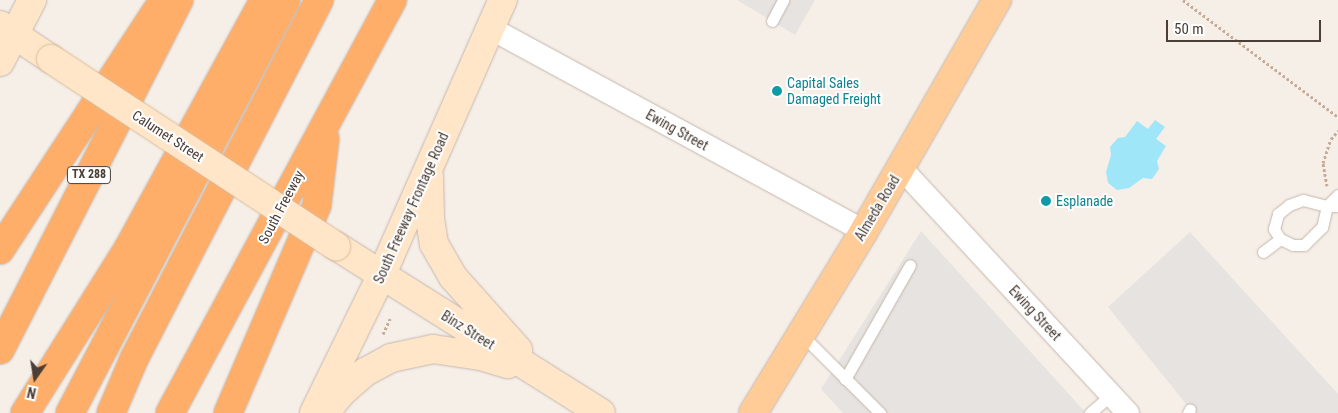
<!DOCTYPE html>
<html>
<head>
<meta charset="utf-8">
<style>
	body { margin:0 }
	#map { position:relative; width:1338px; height:413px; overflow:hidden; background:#f6efe8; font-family:"Roboto Condensed",sans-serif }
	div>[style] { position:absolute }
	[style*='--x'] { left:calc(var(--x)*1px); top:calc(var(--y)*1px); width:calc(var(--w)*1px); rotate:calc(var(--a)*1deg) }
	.parking>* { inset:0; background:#e6e3e0 }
	.water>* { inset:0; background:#9fe6f8 }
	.path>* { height:3px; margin-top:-1.5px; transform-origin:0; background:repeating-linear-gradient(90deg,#c6ac99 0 2.5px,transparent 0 5px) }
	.roads { filter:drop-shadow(0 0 1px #c5b7ac) drop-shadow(0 0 1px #c5b7ac) }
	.lane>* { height:11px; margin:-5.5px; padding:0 5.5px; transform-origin:5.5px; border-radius:5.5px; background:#fff }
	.street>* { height:22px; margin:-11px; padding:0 11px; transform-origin:11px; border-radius:11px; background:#fff }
	.secondary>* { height:28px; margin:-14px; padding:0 14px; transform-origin:14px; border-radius:14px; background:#ffe6c9 }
	.primary>* { height:28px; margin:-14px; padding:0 14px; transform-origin:14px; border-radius:14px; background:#ffcc98 }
	.highway>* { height:28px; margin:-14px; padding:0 14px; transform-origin:14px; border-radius:14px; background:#ffae6a }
	.bridges { filter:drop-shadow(0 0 1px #ddbb95) drop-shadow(0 0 1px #ddbb95) }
	.secondary-bridge>* { height:28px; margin:-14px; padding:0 14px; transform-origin:14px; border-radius:14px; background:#ffe6c9 }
	.dots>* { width:14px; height:14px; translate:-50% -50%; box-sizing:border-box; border:2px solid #fff; border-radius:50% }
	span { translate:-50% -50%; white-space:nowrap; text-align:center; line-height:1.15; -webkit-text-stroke:4px #fff; paint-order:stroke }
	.shield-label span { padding:1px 4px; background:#fff; border:1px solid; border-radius:4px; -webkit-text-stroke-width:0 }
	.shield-label { font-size:12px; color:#4a3e36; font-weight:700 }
	.culture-label { font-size:14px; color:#0d838f }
	.left { translate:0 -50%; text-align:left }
	.street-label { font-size:14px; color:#4a3e36 }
	.north { position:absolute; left:10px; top:353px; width:50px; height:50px; -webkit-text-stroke:4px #fff; paint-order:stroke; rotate:193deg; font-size:14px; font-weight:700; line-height:20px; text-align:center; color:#4a3e36 }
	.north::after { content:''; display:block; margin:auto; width:18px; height:22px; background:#4a3e36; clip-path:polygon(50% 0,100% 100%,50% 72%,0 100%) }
	.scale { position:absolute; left:1166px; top:20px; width:155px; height:22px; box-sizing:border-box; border:2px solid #4a3e36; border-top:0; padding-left:6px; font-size:15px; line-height:18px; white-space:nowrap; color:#4a3e36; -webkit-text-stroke:4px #fff; paint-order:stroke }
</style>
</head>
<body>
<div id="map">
	<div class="parking">
		<div style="clip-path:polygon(737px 0,815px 0,795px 35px)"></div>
		<div style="clip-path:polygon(921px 231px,1086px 413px,843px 413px,821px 389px)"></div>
		<div style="clip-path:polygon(1190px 232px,1338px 394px,1338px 413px,1194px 413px,1190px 409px,1108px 307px)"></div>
	</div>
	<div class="water">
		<div style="clip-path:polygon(1155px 120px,1165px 127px,1156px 139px,1166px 146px,1157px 161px,1159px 169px,1152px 179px,1143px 178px,1129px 188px,1117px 190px,1108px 183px,1106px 172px,1111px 155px,1110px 147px,1118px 138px,1125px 137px,1137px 121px,1148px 129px)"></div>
	</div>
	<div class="path">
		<div style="--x:1183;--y:0;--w:194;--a:37"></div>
		<div style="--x:1327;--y:186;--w:23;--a:-100"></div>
		<div style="--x:1323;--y:163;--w:25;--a:-72"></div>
		<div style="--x:1331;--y:139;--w:11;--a:-49"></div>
		<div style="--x:383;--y:334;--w:17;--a:-65"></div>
	</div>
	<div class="roads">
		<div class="lane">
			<div style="--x:772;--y:21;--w:24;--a:-62"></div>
			<div style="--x:1338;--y:195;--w:16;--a:135"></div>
			<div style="--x:1327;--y:206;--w:22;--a:103"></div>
			<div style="--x:1322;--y:227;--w:25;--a:135"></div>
			<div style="--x:1304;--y:245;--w:11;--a:180"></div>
			<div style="--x:1293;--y:245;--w:14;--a:-155"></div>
			<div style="--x:1280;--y:239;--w:12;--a:-121"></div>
			<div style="--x:1274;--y:229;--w:16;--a:-75"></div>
			<div style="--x:1278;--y:214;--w:14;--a:-39"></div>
			<div style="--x:1289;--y:205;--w:15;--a:-20"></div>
			<div style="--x:1303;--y:200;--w:25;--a:14"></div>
			<div style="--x:1327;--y:206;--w:11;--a:0"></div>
			<div style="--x:1263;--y:252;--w:21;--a:-37"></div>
			<div style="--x:801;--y:334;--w:112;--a:45"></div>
			<div style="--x:845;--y:379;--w:131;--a:-60.3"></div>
			<div style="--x:1090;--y:413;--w:28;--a:-41"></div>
			<div style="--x:1188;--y:413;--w:4;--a:-63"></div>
		</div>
		<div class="street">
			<div style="--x:490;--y:28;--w:426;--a:28.5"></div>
			<div style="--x:901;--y:168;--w:334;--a:47.2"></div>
		</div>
		<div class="secondary">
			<div style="--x:0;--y:25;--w:61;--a:33.7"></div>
			<div style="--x:0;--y:62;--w:70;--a:-62.7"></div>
			<div style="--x:429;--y:176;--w:43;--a:88.7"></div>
			<div style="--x:430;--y:219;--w:25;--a:81"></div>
			<div style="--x:434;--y:244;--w:38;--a:60"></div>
			<div style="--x:453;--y:277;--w:98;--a:48.3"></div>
			<div style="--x:336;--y:246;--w:313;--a:32.2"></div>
			<div style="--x:314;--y:413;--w:153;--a:-63.9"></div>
			<div style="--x:381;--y:276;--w:302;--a:-66.2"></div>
			<div style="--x:325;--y:413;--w:26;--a:-51"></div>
			<div style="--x:341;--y:393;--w:32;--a:-41"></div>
			<div style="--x:365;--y:372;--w:30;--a:-28"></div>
			<div style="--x:391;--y:358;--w:43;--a:-12.1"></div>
			<div style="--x:433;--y:349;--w:49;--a:8.3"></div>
			<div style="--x:481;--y:356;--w:28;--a:17"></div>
		</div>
		<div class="primary">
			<div style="--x:753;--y:413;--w:213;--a:-58.6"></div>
			<div style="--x:864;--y:231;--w:267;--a:-60.1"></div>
		</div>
		<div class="highway">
			<div style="--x:0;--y:250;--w:287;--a:-56.8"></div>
			<div style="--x:0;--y:350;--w:393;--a:-62.9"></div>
			<div style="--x:25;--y:413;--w:196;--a:-57.9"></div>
			<div style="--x:129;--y:247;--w:281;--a:-61.3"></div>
			<div style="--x:70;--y:413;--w:466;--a:-62.4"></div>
			<div style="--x:111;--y:413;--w:59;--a:-66.9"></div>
			<div style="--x:134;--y:359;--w:404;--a:-62.7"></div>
			<div style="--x:170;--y:413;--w:469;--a:-61.7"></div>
			<div style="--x:228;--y:413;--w:226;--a:-66.8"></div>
			<div style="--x:317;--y:205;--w:67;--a:-83.2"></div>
		</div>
	</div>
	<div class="bridges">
		<div class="secondary-bridge">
			<div style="--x:51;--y:59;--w:341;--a:33.3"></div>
		</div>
	</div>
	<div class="dots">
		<div style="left:777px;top:91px;background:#0f9aa8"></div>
		<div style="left:1046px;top:201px;background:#0f9aa8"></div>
	</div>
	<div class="shield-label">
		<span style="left:89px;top:175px">TX 288</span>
	</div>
	<div class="culture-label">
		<span class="left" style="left:787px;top:91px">Capital Sales<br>Damaged Freight</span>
		<span class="left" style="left:1056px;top:201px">Esplanade</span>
	</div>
	<div class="street-label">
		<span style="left:677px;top:130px;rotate:29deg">Ewing Street</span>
		<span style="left:168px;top:136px;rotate:33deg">Calumet Street</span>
		<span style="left:281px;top:207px;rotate:-62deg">South Freeway</span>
		<span style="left:411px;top:208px;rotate:-66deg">South Freeway Frontage Road</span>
		<span style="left:877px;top:208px;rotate:-59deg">Almeda Road</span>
		<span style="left:1035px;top:313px;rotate:47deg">Ewing Street</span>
		<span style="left:468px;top:330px;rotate:32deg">Binz Street</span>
	</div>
	<div class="north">N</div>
	<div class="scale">50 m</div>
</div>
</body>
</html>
